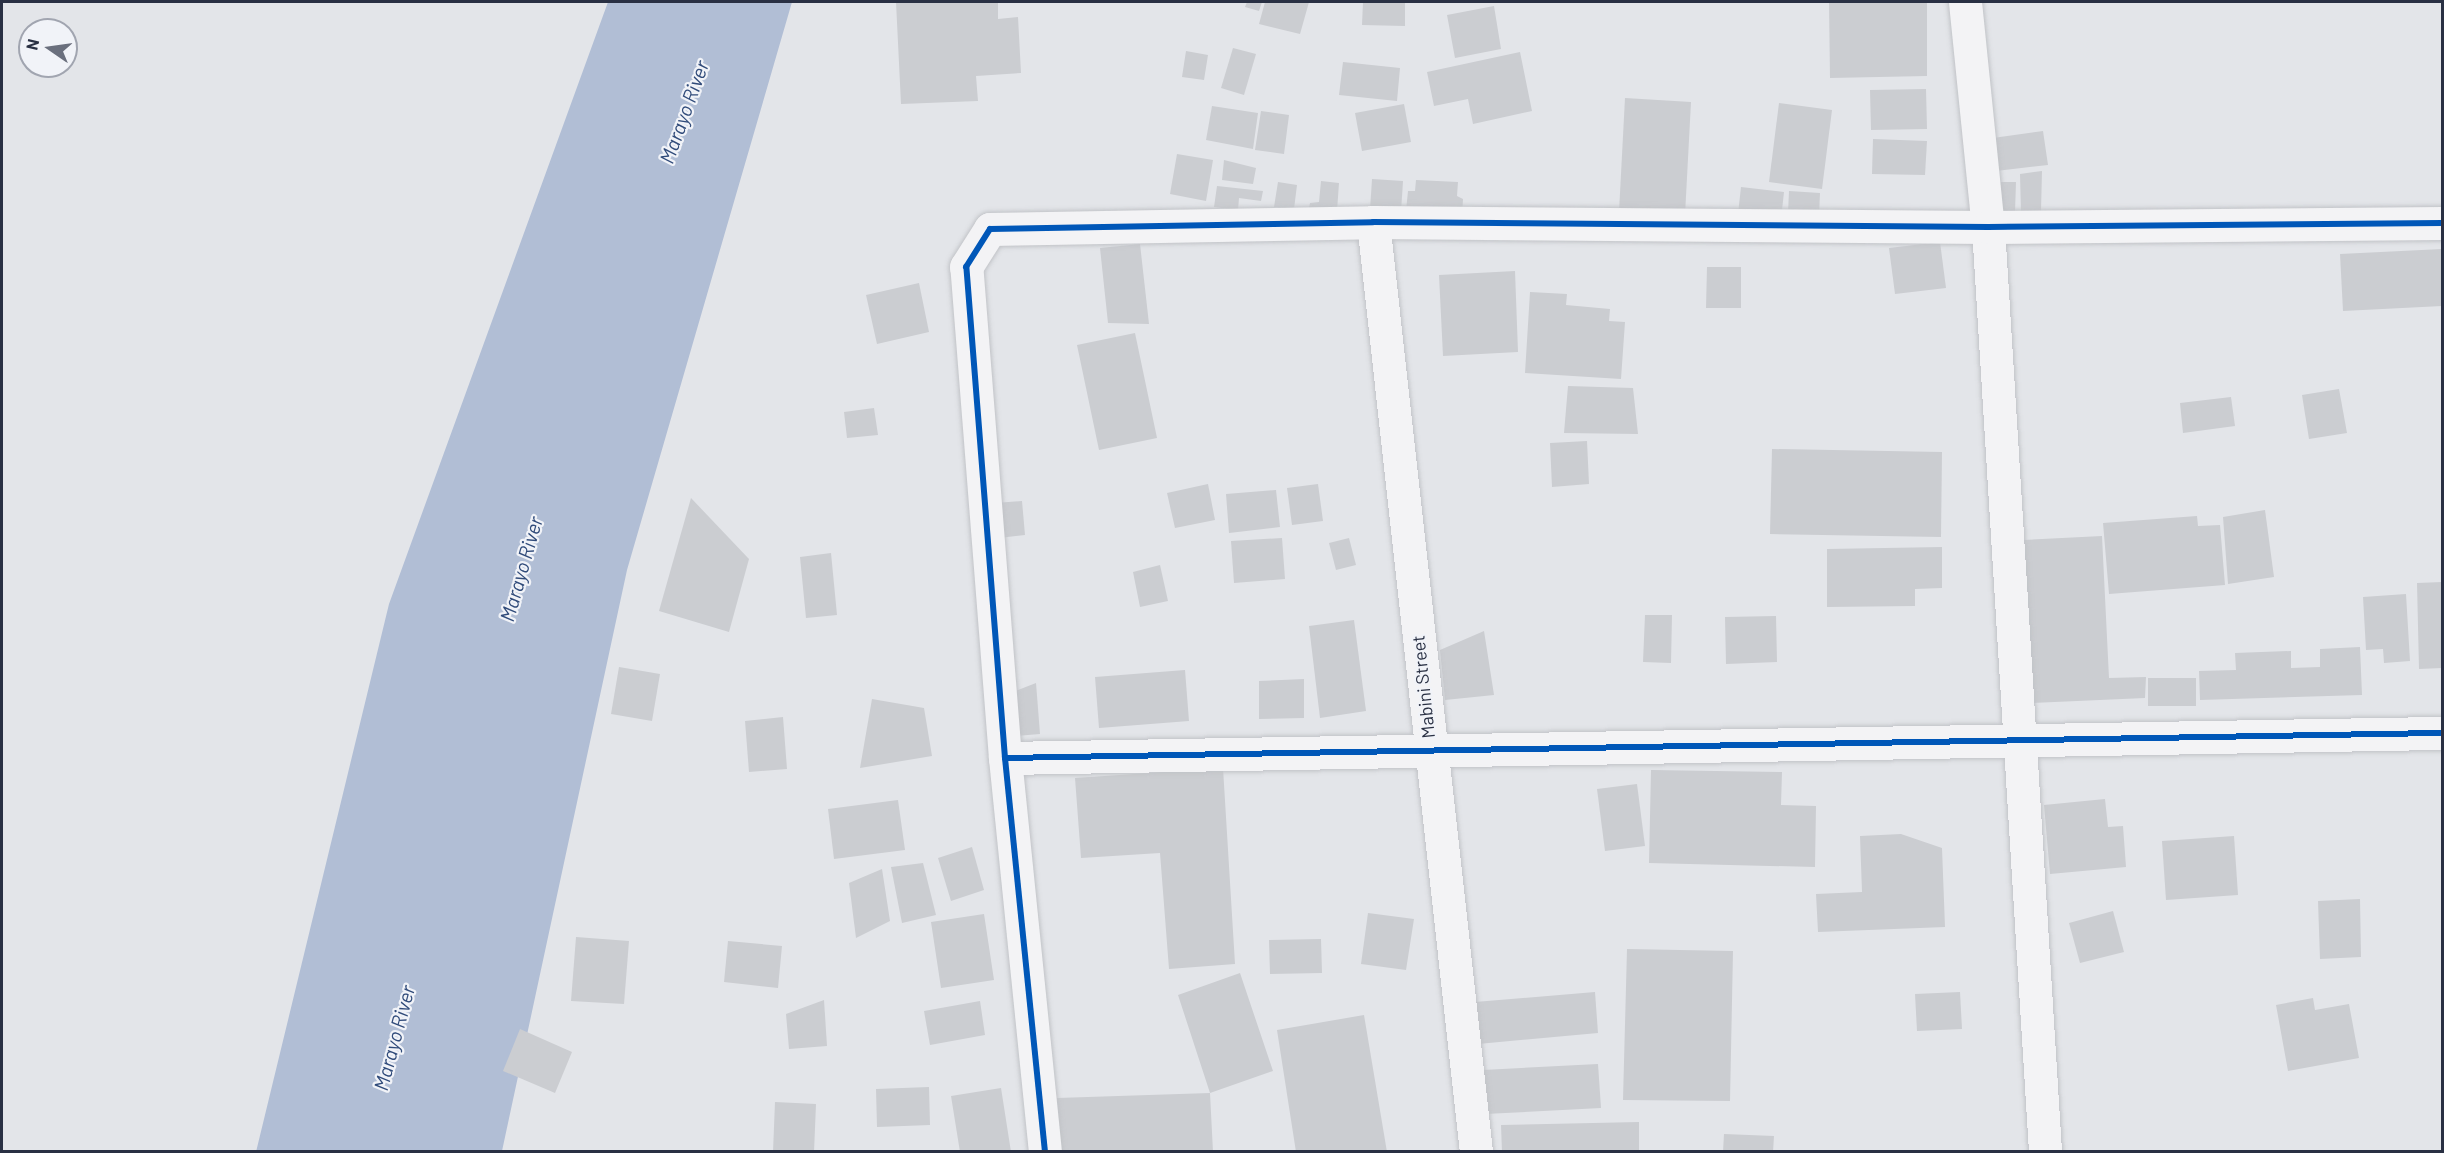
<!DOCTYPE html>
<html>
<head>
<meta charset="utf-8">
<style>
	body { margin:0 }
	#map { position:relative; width:2444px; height:1153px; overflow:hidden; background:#e3e5e9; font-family:Barlow,sans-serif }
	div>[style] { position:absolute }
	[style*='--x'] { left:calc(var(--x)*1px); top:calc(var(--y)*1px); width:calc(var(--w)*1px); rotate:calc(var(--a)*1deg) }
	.water>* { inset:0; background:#b1bed5 }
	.building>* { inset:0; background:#cbcdd1 }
	.roads { filter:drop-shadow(0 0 2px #c1c3c7) drop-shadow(0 0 2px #c1c3c7) }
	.minor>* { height:33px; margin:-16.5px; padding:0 16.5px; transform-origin:16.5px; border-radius:16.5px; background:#f3f3f5 }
	.cycleway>* { height:6px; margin:-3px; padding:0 3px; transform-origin:3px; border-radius:3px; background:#0057b8 }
	span { translate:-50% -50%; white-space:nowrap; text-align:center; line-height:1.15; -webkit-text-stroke:4.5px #f1f3f8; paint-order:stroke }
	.street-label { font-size:18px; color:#293043 }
	.water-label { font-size:20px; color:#304b7a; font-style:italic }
	.frame { position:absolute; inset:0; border:3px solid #293043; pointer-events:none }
	.north { position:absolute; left:18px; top:18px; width:60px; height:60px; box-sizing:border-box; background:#f1f3f8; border:2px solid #a1a5b0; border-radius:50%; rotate:283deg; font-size:16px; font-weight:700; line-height:24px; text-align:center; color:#293043 }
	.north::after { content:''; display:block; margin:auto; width:21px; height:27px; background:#6a6f7d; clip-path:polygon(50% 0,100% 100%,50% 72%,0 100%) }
</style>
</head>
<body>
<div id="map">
	<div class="water">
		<div style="clip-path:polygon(608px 2px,792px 2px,627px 570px,502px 1151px,256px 1152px,389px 604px)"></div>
	</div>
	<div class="building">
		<div style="clip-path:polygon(896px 2px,998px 2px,998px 19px,1018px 17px,1021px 73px,976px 76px,978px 101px,901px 104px)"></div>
		<div style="clip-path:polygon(1247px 2px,1262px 2px,1259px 11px,1245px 7px)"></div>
		<div style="clip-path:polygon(1265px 2px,1309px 2px,1300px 34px,1259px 24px)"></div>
		<div style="clip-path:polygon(1363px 2px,1405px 2px,1405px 26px,1362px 25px)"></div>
		<div style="clip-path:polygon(1829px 2px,1927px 2px,1927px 76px,1830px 78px)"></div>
		<div style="clip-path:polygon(1494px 6px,1501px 49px,1455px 58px,1447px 15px)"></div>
		<div style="clip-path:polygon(1233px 48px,1256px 54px,1244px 95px,1221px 88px)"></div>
		<div style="clip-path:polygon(1186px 51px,1208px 55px,1204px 80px,1182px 77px)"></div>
		<div style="clip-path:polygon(1520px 52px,1532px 111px,1473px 124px,1468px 99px,1434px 106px,1427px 72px)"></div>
		<div style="clip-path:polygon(1343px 62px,1400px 68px,1397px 101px,1339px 95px)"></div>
		<div style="clip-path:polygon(1926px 89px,1927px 129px,1871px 130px,1870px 90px)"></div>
		<div style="clip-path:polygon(1625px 98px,1691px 102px,1685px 215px,1619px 212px)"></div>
		<div style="clip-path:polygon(1779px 103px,1832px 110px,1822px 189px,1769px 182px)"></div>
		<div style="clip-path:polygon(1404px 104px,1411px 142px,1362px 151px,1355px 113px)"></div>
		<div style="clip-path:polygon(1212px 106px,1258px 113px,1253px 149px,1206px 140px)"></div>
		<div style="clip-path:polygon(1261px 111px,1289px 115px,1284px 154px,1255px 150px)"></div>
		<div style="clip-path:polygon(2043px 131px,2048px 165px,1996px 171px,1993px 138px)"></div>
		<div style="clip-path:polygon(1873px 139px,1927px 141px,1925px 175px,1872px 174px)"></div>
		<div style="clip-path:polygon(1177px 154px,1213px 160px,1206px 201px,1170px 194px)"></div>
		<div style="clip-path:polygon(1224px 160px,1256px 168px,1253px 184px,1222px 180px)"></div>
		<div style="clip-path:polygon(2042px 171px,2041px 211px,2021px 212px,2020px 174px)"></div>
		<div style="clip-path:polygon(1372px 179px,1403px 181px,1401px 212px,1370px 210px)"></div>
		<div style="clip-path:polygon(1416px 180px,1458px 182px,1457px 196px,1463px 199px,1462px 217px,1406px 211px,1408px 191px,1415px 191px)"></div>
		<div style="clip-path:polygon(1321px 181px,1339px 183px,1337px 211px,1309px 208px,1310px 203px,1319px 202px)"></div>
		<div style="clip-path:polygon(1278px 182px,1297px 185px,1294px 209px,1274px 207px)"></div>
		<div style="clip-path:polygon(1994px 182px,2016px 182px,2015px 212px,1993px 211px)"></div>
		<div style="clip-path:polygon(1217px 186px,1263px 191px,1261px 201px,1239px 198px,1238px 210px,1214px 207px)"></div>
		<div style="clip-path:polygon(1741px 187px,1784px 192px,1781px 219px,1738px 214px)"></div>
		<div style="clip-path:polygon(1789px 191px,1820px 193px,1819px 215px,1788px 213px)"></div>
		<div style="clip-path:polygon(1940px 242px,1946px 288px,1895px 294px,1889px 248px)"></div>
		<div style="clip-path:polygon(1140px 244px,1149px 324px,1108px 323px,1100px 248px)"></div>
		<div style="clip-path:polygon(2442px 249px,2442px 306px,2343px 311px,2340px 254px)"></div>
		<div style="clip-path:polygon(1707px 267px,1741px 267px,1741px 308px,1706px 308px)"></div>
		<div style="clip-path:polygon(1515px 271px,1518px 352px,1443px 356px,1439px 275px)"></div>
		<div style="clip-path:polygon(919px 283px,929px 332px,877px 344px,866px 295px)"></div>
		<div style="clip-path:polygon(1530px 292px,1567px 294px,1566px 305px,1610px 309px,1609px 321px,1625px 322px,1621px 379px,1525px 373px)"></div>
		<div style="clip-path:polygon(1135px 333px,1157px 438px,1099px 450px,1077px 345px)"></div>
		<div style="clip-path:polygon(1568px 386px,1633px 388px,1638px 434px,1564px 433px)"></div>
		<div style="clip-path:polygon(2339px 389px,2347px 433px,2309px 439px,2302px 395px)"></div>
		<div style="clip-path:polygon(2231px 397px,2235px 426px,2183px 433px,2180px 403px)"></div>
		<div style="clip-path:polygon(874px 408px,878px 435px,847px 438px,844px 412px)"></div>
		<div style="clip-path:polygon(1587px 441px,1589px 484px,1552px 487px,1550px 443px)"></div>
		<div style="clip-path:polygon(1772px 449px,1942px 452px,1941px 537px,1770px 534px)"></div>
		<div style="clip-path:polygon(1208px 484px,1215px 520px,1175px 528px,1167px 493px)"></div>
		<div style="clip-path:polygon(1318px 484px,1323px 521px,1292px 525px,1287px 488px)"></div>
		<div style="clip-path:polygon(1276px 490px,1280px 527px,1229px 533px,1226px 494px)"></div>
		<div style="clip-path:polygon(691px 498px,749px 559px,729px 632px,659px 611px)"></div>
		<div style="clip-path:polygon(1022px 501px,1025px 535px,999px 538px,995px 503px)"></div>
		<div style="clip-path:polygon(2265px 510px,2274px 577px,2228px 584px,2223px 517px)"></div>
		<div style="clip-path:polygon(2197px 516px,2198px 526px,2220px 525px,2225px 585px,2109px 594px,2103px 523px)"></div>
		<div style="clip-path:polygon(2102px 536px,2109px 678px,2146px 677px,2145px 698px,2030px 703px,2023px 540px)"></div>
		<div style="clip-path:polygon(1282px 538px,1285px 579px,1234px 583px,1231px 541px)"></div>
		<div style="clip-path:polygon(1349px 538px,1356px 565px,1336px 570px,1329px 543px)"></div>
		<div style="clip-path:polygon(1942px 547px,1942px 588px,1915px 589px,1915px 606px,1827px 607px,1827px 549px)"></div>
		<div style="clip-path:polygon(831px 553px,837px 615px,806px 618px,800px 557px)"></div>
		<div style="clip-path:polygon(1160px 565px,1168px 601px,1140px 607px,1133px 572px)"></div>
		<div style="clip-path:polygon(2442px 582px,2442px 668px,2419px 669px,2417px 583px)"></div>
		<div style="clip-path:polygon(2406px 594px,2410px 661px,2384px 663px,2383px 649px,2366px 650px,2363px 597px)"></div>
		<div style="clip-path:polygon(1645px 615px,1672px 615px,1671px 663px,1643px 662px)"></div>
		<div style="clip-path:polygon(1776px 616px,1777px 662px,1726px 664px,1725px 617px)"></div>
		<div style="clip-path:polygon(1354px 620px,1366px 711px,1320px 718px,1309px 626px)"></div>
		<div style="clip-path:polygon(1484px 631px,1494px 695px,1445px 700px,1440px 650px)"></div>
		<div style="clip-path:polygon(2360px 647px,2362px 695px,2200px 700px,2199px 671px,2236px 670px,2235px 653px,2291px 651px,2291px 668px,2320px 667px,2320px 649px)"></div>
		<div style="clip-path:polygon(619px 667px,660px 674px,652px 721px,611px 714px)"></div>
		<div style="clip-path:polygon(1185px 670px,1189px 721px,1099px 728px,1095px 677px)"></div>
		<div style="clip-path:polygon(2148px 678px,2196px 678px,2196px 706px,2148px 706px)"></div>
		<div style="clip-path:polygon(1304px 679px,1304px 718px,1259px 719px,1259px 681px)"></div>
		<div style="clip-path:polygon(1036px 683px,1040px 734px,1015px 736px,1010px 693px)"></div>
		<div style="clip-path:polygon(872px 699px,924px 708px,932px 756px,860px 768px)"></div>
		<div style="clip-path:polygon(783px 717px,787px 769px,749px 772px,745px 721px)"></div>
		<div style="clip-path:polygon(1223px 768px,1235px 964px,1169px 969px,1160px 853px,1081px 858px,1075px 778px)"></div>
		<div style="clip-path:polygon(1651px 770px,1782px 772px,1781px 805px,1816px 806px,1815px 867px,1649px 863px)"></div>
		<div style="clip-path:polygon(1637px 784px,1645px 846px,1605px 851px,1597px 789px)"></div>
		<div style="clip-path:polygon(2105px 799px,2108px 827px,2123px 826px,2126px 867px,2050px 874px,2044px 805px)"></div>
		<div style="clip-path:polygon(898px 800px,905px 850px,834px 859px,828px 809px)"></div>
		<div style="clip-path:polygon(1901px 834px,1942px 848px,1945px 927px,1818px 932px,1816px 894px,1862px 892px,1860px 836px)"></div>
		<div style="clip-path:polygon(2234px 836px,2238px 895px,2166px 900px,2162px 841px)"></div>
		<div style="clip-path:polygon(972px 847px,984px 890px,951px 901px,938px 858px)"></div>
		<div style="clip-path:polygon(923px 863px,936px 915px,902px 923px,891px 867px)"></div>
		<div style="clip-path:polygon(882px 869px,890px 921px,856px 938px,849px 883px)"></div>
		<div style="clip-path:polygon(2360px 899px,2361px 957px,2320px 959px,2318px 901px)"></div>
		<div style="clip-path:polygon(2113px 911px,2124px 952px,2080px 963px,2069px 923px)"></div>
		<div style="clip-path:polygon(1368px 913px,1414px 919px,1406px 970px,1361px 964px)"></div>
		<div style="clip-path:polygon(984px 914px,994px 980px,941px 988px,931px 922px)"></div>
		<div style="clip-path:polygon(576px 937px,629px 941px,624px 1004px,571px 1001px)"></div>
		<div style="clip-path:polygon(1321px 939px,1322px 973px,1270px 974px,1269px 940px)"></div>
		<div style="clip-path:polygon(728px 941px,782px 946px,778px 988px,724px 982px)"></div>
		<div style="clip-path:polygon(1627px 949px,1733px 951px,1730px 1101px,1623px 1100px)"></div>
		<div style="clip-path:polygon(1240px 973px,1273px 1071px,1210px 1093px,1213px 1152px,1059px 1152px,1057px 1098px,1210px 1093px,1178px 995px)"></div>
		<div style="clip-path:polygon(1595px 992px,1598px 1033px,1478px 1044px,1475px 1002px)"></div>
		<div style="clip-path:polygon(1960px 992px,1962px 1029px,1917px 1031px,1915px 994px)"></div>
		<div style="clip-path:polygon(2313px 998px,2315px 1010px,2349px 1004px,2359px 1058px,2288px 1071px,2276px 1005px)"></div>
		<div style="clip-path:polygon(824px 1000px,827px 1046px,789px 1049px,786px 1014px)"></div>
		<div style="clip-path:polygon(980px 1001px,985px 1035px,930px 1045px,924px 1011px)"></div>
		<div style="clip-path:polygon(1364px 1015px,1387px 1152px,1296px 1152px,1277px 1030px)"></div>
		<div style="clip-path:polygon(520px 1029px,572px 1052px,555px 1093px,503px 1071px)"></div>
		<div style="clip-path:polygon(1598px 1064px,1601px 1108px,1485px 1114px,1483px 1070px)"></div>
		<div style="clip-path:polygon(929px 1087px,930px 1125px,877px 1127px,876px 1089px)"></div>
		<div style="clip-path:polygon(1001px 1088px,1011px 1152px,960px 1152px,951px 1096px)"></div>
		<div style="clip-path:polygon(775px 1102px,816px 1104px,814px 1152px,773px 1152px)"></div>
		<div style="clip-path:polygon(1639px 1122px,1639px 1152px,1502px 1152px,1501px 1125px)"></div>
		<div style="clip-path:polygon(1724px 1134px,1774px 1136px,1773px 1152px,1723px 1152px)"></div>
	</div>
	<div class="roads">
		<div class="minor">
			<div style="--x:1965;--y:2;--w:226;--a:84.2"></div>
			<div style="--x:1988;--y:227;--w:927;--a:86.47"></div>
			<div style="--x:1373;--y:222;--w:936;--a:83.68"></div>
			<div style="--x:1005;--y:758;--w:1437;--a:-1"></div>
			<div style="--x:1045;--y:1152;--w:396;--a:-95.8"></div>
			<div style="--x:1005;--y:758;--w:493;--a:-94.5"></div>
			<div style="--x:966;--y:267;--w:45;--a:-57.7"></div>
			<div style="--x:990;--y:229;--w:383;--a:-1"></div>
			<div style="--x:1373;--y:222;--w:615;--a:0.47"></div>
			<div style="--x:1988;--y:227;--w:454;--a:-0.5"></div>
		</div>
	</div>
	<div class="cycleway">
		<div style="--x:1005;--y:758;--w:1437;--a:-1"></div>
		<div style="--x:1045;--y:1152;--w:396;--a:-95.8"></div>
		<div style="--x:1005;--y:758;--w:493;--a:-94.5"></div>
		<div style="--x:966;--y:267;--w:45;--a:-57.7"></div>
		<div style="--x:990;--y:229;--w:383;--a:-1"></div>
		<div style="--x:1373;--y:222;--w:615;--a:0.47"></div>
		<div style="--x:1988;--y:227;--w:454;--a:-0.5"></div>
	</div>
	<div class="street-label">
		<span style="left:1423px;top:687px;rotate:-96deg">Mabini Street</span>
	</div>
	<div class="water-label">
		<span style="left:684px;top:112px;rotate:-70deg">Marayo River</span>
		<span style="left:521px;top:569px;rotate:-74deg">Marayo River</span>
		<span style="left:394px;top:1038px;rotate:-75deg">Marayo River</span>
	</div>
	<div class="frame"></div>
	<div class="north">N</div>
</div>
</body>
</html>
